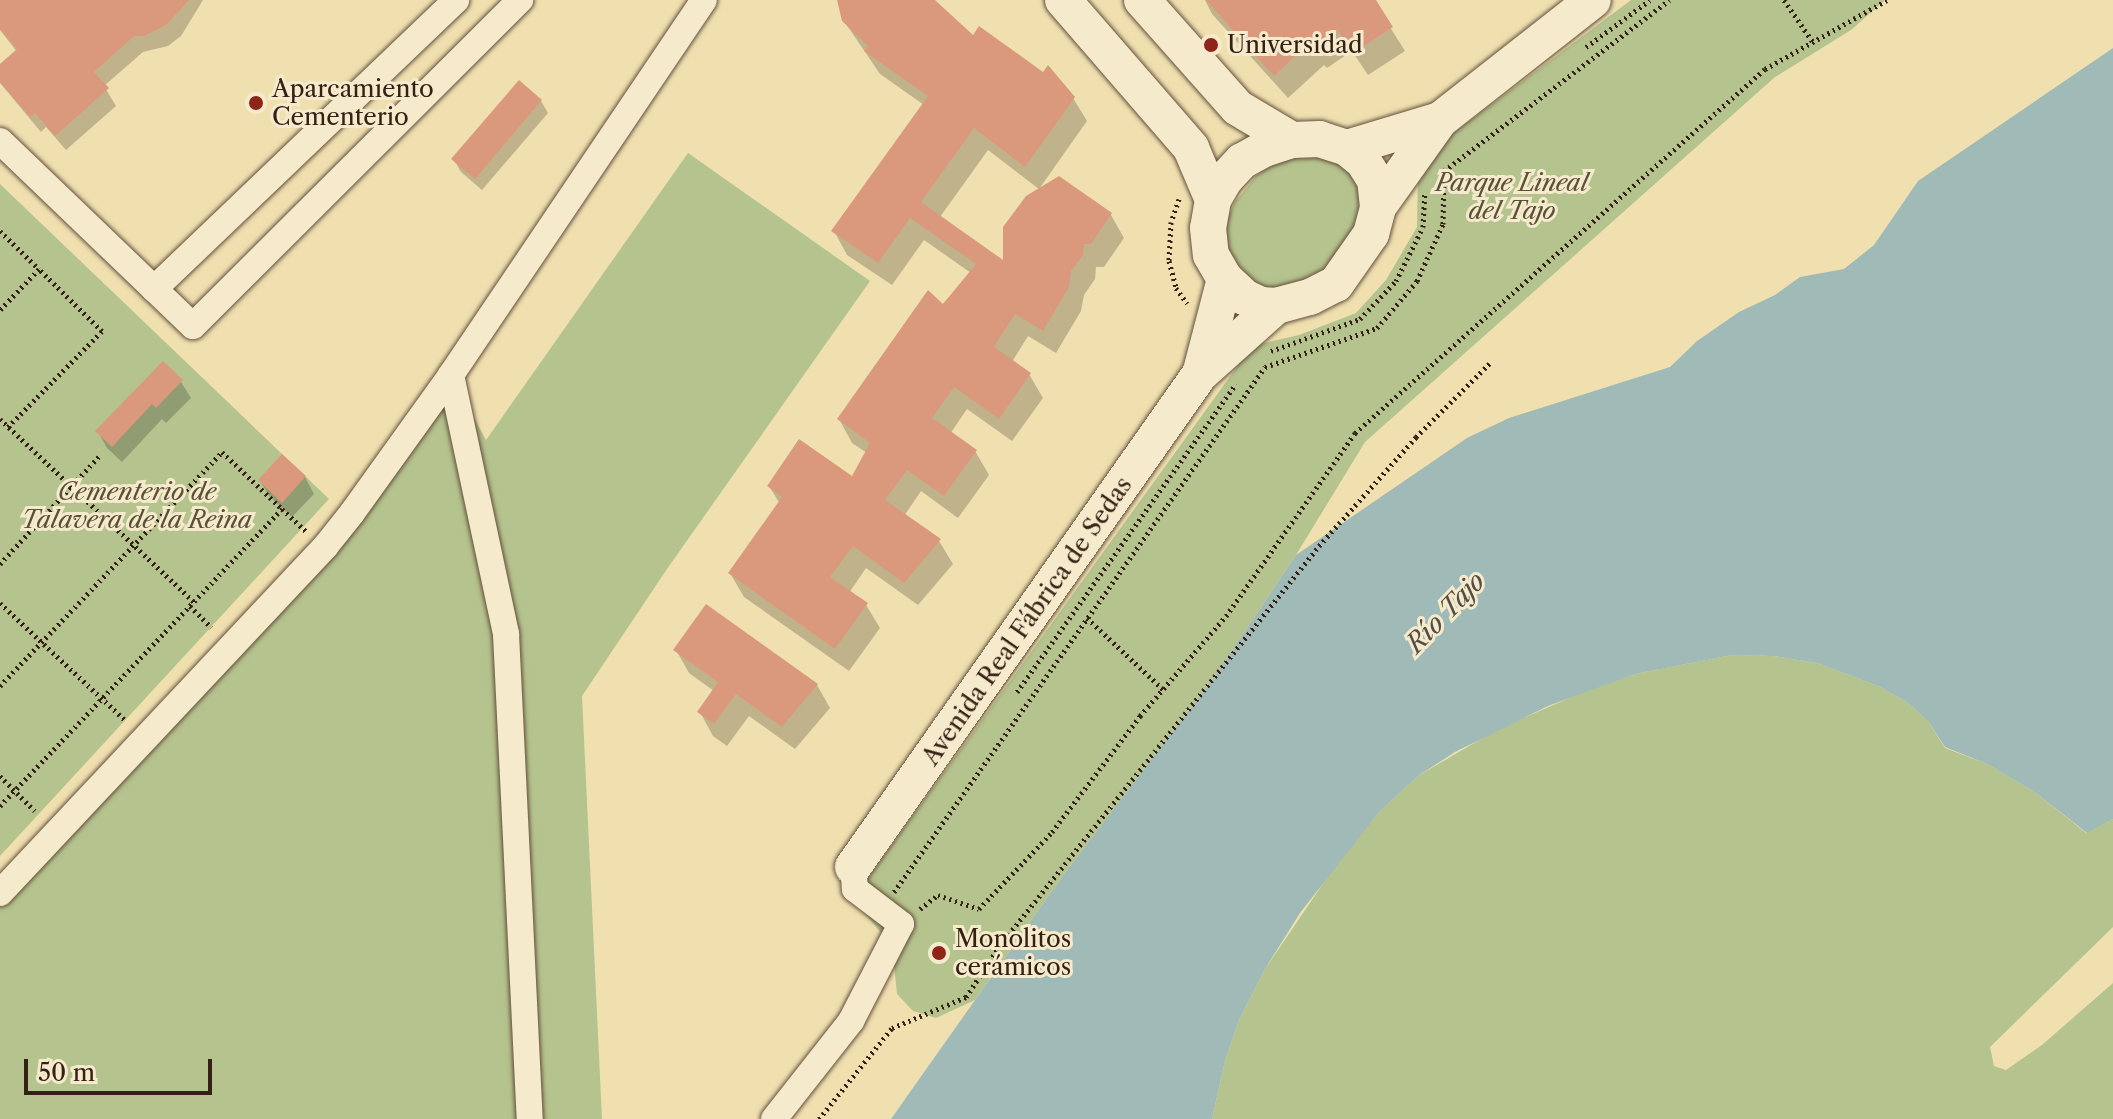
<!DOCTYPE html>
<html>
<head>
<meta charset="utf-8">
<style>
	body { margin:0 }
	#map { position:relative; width:2113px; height:1119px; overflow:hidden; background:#f0e0b0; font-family:"Libre Caslon Text",serif }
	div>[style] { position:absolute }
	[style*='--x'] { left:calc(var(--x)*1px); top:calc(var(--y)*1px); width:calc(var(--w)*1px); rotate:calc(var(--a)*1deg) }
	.green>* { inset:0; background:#b5c38e }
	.water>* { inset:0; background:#a0bab7 }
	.shadow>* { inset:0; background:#0003 }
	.building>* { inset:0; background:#da997c }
	.path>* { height:5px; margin-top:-2.5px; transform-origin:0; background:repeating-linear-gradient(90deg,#352015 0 2px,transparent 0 6px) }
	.roads { filter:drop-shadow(0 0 2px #64503c) drop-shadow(0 0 2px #64503c) }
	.street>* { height:26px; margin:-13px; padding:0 13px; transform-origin:13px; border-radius:13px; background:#f5ebcc }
	.secondary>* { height:36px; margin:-18px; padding:0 18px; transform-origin:18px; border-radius:18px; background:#f5ebcc }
	.dots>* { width:22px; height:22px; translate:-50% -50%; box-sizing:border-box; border:4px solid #f5ebcc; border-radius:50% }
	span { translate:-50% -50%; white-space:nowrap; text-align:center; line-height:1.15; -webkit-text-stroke:6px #f5ebcc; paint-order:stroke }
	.poi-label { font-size:24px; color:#352015 }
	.left { translate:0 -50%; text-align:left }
	.park-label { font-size:24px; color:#5b5139; font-style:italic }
	.street-label { font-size:24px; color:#352015 }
	.water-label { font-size:26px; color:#554e46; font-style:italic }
	.scale { position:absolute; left:24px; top:1059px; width:188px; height:36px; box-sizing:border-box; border:4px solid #352015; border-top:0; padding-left:10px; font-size:24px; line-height:28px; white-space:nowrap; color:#352015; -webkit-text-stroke:6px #f5ebcc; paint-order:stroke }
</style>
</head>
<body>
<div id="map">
	<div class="green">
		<div style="clip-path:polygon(1631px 0,1885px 0,1851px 30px,1775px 77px,1365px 442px,1296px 555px,1212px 680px,1064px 874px,975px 1000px,936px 1018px,913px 1011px,897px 994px,892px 946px,853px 899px,1252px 346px,1299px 335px,1356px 313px,1386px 280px,1417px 227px,1418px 166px,1427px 153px)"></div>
		<div style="clip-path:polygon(688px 153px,870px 281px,667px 569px,582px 696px,602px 1119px,0 1119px,0 895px,372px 486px,451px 375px,486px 440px)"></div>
		<div style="clip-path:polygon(1306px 155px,1342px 157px,1369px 188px,1349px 252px,1305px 288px,1251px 289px,1223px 243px,1226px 222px,1235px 202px,1257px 175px,1274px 163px)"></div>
		<div style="clip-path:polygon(0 184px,329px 499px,0 856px)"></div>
		<div style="clip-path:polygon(1732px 655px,1773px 656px,1817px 663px,1878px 686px,1907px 702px,1928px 721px,1945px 748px,1987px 764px,2036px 793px,2086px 833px,2113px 819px,2113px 927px,1990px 1047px,1994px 1066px,2006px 1070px,2042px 1045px,2113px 983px,2113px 1119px,1212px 1119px,1225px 1061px,1239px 1020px,1265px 969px,1339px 860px,1379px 812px,1418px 776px,1498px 729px,1588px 690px,1635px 674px)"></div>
	</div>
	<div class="water">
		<div style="clip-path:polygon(2113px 48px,2113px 819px,2087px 833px,2036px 793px,1987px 764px,1945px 747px,1928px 721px,1907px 702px,1878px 686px,1817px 663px,1773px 656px,1732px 655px,1635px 674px,1548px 706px,1455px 752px,1418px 776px,1379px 812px,1300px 913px,1265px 969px,1239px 1020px,1225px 1061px,1212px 1119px,891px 1119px,1064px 874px,1212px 680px,1296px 555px,1467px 438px,1509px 418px,1670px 367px,1697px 341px,1739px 312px,1775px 295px,1800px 277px,1844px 269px,1874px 245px,1918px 181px)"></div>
	</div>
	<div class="shadow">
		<div style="clip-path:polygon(1px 0,203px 0,181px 36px,168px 46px,143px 52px,104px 86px,116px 106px,66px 150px,46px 127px,41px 132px,0 83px,0 67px,17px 52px,0 30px)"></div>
		<div style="clip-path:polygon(840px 0,932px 0,973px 38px,1073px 98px,1087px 121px,1039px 189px,988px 150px,940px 217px,1005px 264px,1111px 215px,1124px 238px,1104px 267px,1096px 267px,1095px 279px,1084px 295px,1081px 311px,1056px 353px,1028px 336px,1012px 362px,1029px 374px,1043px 398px,1012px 441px,967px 409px,950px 434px,975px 451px,989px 475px,958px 518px,921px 491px,904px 516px,939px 541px,953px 564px,918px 605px,866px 568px,849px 593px,866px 605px,880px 628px,849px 671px,744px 597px,730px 573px,780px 504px,769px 486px,852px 479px,867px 453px,852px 443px,839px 419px,971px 273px,924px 240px,892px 285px,847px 255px,834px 231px,924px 105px,880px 74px,844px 21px)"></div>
		<div style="clip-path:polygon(1205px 0,1373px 0,1405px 51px,1368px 75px,1352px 51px,1327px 68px,1324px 65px,1288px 98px,1212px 14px)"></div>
		<div style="clip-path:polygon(541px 101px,548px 113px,482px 190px,461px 172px,454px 160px)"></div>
		<div style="clip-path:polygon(181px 382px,191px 398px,166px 423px,162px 419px,122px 462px,107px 448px,98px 432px)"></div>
		<div style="clip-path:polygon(282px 457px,305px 477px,314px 494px,292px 517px,270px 497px,260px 481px)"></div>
		<div style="clip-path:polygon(676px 650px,817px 685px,830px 708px,795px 749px,749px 716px,727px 746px,713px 736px,700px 712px,714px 691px,689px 673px)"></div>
	</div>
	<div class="building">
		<div style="clip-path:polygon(0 0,189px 0,166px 25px,144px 36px,134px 36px,94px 72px,109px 88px,55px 136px,35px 113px,30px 117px,0 82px,0 64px,17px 49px,0 29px)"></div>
		<div style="clip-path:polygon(837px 0,935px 0,973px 35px,979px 26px,1043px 72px,1048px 65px,1075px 97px,1025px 167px,974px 128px,921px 202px,1003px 260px,1003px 227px,1026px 196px,1059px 176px,1112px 213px,1091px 244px,1084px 244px,1083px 255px,1071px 271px,1069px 287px,1043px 331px,1015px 314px,994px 347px,1031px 373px,999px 419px,954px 387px,932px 418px,977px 450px,944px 496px,907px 470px,885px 500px,941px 539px,904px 583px,853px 546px,830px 577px,868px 603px,835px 649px,728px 573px,782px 497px,767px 486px,799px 439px,852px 476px,870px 443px,837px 419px,928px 290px,943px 304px,976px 264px,910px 218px,878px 263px,831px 231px,928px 96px,864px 51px,868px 46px,842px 21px)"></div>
		<div style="clip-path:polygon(1206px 0,1376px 0,1393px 27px,1353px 53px,1337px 29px,1312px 46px,1309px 43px,1274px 76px)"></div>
		<div style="clip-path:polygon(519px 80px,542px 100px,475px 179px,451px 159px)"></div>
		<div style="clip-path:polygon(163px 361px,183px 380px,156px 408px,152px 404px,112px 447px,95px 431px)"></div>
		<div style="clip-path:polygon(282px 454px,306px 476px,282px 503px,258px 480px)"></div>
		<div style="clip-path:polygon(706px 604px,818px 684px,782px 727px,736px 694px,714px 724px,697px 712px,718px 682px,673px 650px)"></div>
	</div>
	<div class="path">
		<div style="--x:1784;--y:0;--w:51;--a:55.4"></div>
		<div style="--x:1586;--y:47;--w:79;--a:-36.3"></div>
		<div style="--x:1179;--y:199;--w:24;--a:109"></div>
		<div style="--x:1171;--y:222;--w:39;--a:93"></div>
		<div style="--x:1169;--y:261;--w:28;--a:75"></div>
		<div style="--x:1176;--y:288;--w:19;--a:54"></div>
		<div style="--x:0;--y:231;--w:54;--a:44.3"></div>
		<div style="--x:39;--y:269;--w:57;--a:133.6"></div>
		<div style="--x:1271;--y:351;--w:95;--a:-19.8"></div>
		<div style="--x:1360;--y:319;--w:52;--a:-46.5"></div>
		<div style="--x:1396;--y:281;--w:60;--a:-63.4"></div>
		<div style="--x:1423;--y:227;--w:35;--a:-87"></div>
		<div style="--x:0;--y:419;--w:267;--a:43.3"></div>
		<div style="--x:8;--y:427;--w:134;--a:-45.6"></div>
		<div style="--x:102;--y:331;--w:88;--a:-135.5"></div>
		<div style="--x:0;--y:564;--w:149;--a:-47.4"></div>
		<div style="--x:0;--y:603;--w:171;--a:43.1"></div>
		<div style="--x:190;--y:606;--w:30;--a:45"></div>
		<div style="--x:1087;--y:618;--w:104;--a:43.1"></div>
		<div style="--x:0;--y:686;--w:323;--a:-46.5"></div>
		<div style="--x:222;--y:452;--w:83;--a:43.5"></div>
		<div style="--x:1017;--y:692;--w:378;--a:-54.6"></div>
		<div style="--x:0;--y:776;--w:49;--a:45"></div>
		<div style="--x:0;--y:806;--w:410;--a:-46.5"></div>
		<div style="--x:282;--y:509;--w:34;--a:43"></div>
		<div style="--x:894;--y:892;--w:643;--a:-54.75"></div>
		<div style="--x:1265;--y:367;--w:119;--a:-19.2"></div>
		<div style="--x:1377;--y:328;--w:62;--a:-49.6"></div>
		<div style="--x:1417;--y:281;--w:63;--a:-65.5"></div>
		<div style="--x:1443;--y:224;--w:53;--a:-88.9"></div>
		<div style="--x:1444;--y:171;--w:283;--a:-37.2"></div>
		<div style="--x:920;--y:909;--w:23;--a:-38"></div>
		<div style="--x:938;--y:895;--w:43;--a:18.9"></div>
		<div style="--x:979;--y:909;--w:106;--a:-46.5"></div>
		<div style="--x:1052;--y:832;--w:146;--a:-52.8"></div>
		<div style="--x:1140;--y:716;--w:132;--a:-49.3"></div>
		<div style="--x:1226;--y:616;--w:224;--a:-54.8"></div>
		<div style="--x:1355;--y:433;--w:548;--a:-41.6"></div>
		<div style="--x:1765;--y:69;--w:140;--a:-29.5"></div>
		<div style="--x:819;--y:1119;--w:117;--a:-51.3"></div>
		<div style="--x:892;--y:1028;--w:80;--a:-22.7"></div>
		<div style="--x:966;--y:997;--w:64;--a:-56.6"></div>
		<div style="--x:1001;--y:944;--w:509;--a:-51.38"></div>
		<div style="--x:1319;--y:546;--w:146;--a:-48.3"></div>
		<div style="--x:1416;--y:437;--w:105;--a:-45"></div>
	</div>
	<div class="roads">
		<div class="street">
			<div style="--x:0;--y:141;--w:267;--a:43.8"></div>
			<div style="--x:193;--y:326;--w:462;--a:-44.9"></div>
			<div style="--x:154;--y:289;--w:418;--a:-43.7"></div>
			<div style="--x:451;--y:375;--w:265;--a:78"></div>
			<div style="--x:506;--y:634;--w:486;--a:87.2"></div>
			<div style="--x:0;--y:893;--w:475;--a:-46.8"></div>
			<div style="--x:325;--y:547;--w:43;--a:-51.5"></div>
			<div style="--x:352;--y:513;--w:170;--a:-54.3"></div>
			<div style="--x:451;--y:375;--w:452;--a:-56"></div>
			<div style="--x:774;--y:1119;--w:125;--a:-51.8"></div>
			<div style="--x:851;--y:1021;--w:109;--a:-62.7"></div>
			<div style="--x:901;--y:924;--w:58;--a:-142.7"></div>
			<div style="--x:855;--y:889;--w:22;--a:-95"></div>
		</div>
		<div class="secondary">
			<div style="--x:1063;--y:0;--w:196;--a:49.1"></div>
			<div style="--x:1191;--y:148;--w:56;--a:67.1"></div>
			<div style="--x:1142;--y:0;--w:144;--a:48.4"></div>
			<div style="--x:1238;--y:108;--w:63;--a:30.7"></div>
			<div style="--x:1347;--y:148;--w:97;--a:-16.8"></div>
			<div style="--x:1378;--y:207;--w:27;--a:-96"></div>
			<div style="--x:1375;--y:180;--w:22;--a:-122"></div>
			<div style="--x:1363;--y:161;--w:21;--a:-141"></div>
			<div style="--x:1347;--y:148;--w:28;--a:-162"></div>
			<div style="--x:1320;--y:139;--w:28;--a:178"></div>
			<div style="--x:1292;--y:140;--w:29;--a:162"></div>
			<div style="--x:1264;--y:149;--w:25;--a:151"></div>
			<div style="--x:1242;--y:161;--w:25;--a:133"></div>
			<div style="--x:1225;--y:179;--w:24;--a:120"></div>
			<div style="--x:1213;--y:200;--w:28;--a:100"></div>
			<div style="--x:1208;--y:228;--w:27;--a:84"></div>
			<div style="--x:1211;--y:255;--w:28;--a:60"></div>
			<div style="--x:1225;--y:279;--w:26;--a:43"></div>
			<div style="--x:1244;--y:297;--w:19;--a:25"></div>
			<div style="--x:1261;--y:305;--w:15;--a:4"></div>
			<div style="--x:1276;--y:306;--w:35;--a:-15"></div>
			<div style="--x:1310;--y:297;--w:29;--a:-27"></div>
			<div style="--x:1336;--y:284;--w:61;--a:-55"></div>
			<div style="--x:1371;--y:234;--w:28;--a:-75"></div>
			<div style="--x:1378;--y:207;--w:107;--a:-54.5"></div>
			<div style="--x:1440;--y:120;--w:194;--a:-38.1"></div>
			<div style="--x:1201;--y:371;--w:95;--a:-75.4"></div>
			<div style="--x:853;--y:867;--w:603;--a:-54.86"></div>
			<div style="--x:1200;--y:374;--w:102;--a:-41.8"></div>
		</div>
	</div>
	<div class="dots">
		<div style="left:1211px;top:45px;background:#8f2418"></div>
		<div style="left:256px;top:103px;background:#8f2418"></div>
		<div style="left:939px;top:953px;background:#8f2418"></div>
	</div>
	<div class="poi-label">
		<span class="left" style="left:1227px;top:45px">Universidad</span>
		<span class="left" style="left:272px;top:103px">Aparcamiento<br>Cementerio</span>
		<span class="left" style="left:955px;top:953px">Monolitos<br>cerámicos</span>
	</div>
	<div class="park-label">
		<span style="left:1512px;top:197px">Parque Lineal<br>del Tajo</span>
		<span style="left:137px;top:506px">Cementerio de<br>Talavera de la Reina</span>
	</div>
	<div class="street-label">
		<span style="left:1027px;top:621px;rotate:-55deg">Avenida Real Fábrica de Sedas</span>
	</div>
	<div class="water-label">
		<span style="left:1446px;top:613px;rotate:-46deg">Río Tajo</span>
	</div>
	<div class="scale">50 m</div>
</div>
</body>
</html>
